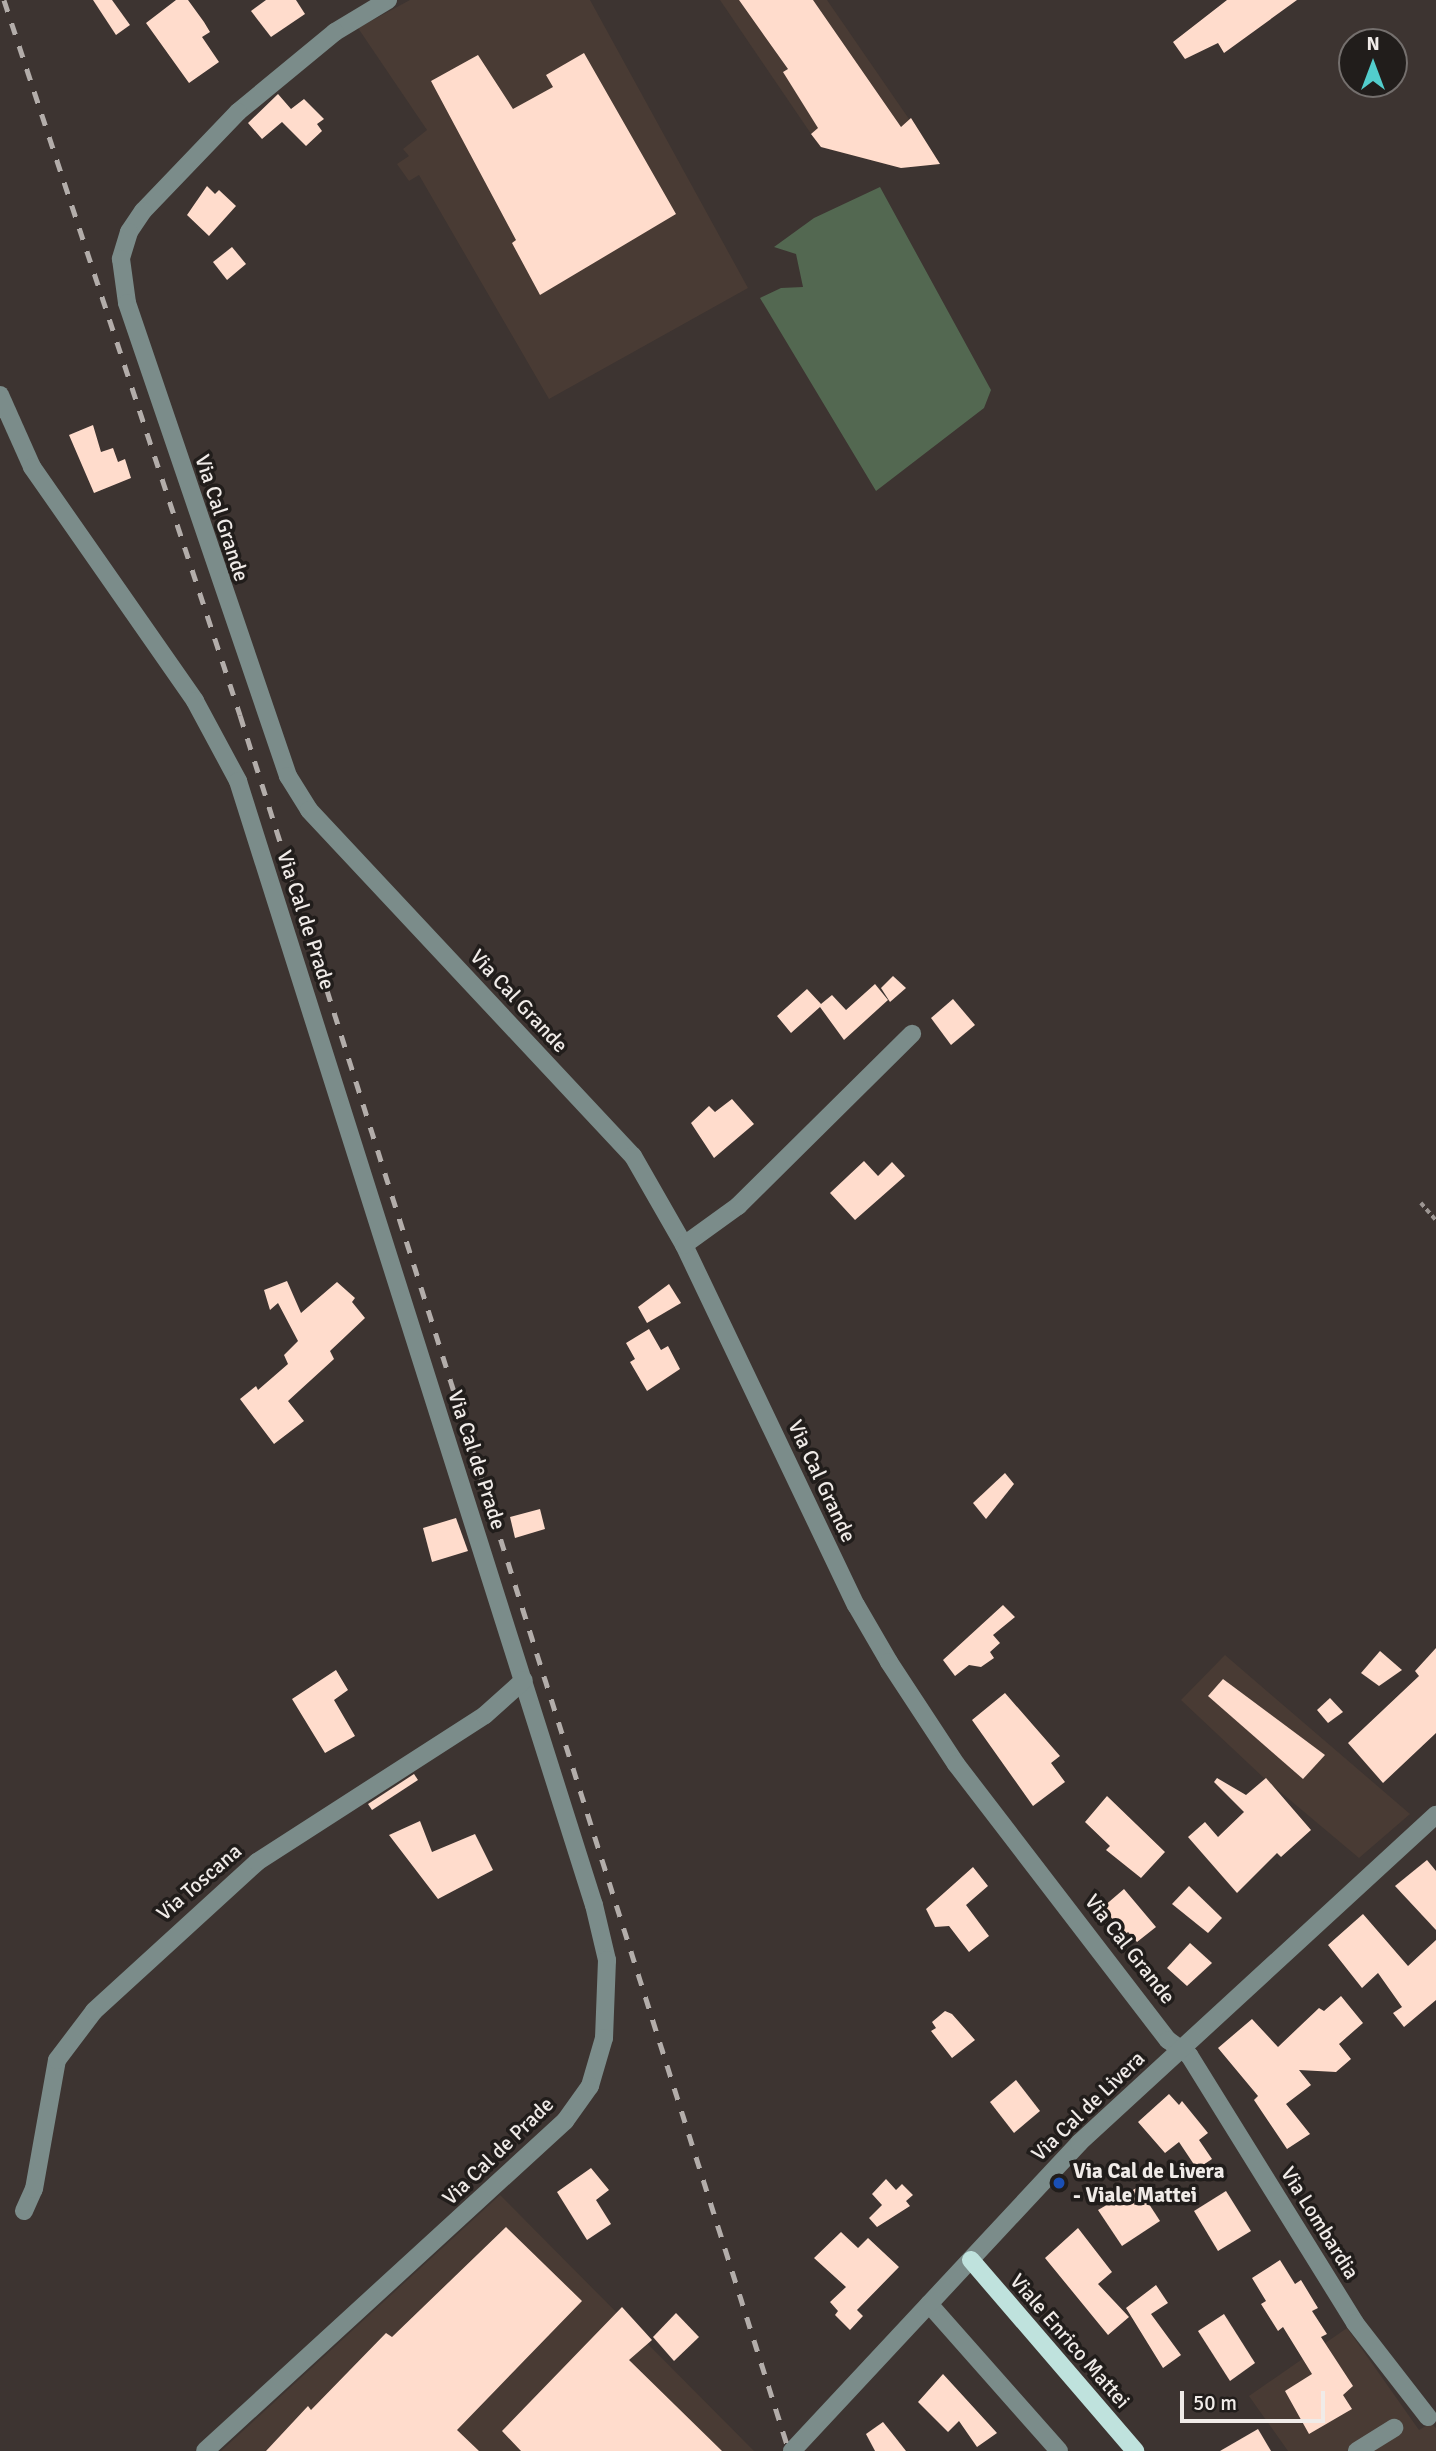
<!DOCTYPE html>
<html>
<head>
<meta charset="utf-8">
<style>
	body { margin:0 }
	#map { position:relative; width:1436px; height:2451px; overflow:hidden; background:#3d3431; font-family:Signika,sans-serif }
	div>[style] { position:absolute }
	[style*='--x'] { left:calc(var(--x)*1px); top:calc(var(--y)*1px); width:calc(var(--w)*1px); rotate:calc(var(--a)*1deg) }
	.built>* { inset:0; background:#493b34 }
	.forest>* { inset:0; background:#536851 }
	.building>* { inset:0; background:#ffdccc }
	.path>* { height:3.5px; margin-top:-1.75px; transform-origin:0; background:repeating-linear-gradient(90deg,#9d9693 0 5px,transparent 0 8.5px) }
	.minor>* { height:18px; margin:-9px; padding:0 9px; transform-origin:9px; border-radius:9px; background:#7b8c8a }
	.major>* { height:18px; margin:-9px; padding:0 9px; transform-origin:9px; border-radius:9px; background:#bfe2dd }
	.rail>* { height:5px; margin-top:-2.5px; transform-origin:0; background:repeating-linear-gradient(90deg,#b3adaa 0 12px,transparent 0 24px) }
	.dots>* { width:19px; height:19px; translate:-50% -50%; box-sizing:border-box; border:4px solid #211d1b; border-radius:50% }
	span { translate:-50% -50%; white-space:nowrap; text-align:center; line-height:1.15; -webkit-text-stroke:7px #211d1b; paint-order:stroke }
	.street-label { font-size:21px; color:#f0ebe8 }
	.poi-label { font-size:21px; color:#f0ebe8; font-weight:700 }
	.left { translate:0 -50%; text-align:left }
	.north { position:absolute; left:1338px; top:28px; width:70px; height:70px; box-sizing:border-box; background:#211d1b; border:2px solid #746f6d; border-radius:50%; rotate:0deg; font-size:19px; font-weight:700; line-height:28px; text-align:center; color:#f0ebe8 }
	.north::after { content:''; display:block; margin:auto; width:24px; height:32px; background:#52cdcc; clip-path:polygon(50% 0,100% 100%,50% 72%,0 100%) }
	.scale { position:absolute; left:1180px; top:2391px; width:145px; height:32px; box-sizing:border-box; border:4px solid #f0ebe8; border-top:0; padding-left:9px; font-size:21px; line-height:24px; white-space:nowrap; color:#f0ebe8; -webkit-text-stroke:5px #211d1b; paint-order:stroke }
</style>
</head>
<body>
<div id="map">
	<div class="built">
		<div style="clip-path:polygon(410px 0,590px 0,748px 288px,549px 399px,419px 175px,409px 181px,397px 164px,409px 156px,403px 149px,427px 130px,358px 28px)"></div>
		<div style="clip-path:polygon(720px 0,827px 0,940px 164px,901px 168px,820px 147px)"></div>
		<div style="clip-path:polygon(1225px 1655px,1410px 1814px,1359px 1858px,1265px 1779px,1181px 1700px)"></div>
		<div style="clip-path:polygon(500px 2195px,754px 2451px,221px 2451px)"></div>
		<div style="clip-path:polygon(1347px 2328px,1419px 2430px,1431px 2423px,1436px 2428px,1436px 2451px,1288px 2451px,1249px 2396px)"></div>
	</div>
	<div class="forest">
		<div style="clip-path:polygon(880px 187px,991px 390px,984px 408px,876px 491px,760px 298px,781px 288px,803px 287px,796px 254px,774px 247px,814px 218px)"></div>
	</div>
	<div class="building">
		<div style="clip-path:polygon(93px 0,112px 0,130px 25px,116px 35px)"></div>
		<div style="clip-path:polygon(176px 0,188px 0,204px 22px,210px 32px,202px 37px,219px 62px,189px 83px,146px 23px)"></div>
		<div style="clip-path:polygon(266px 0,296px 0,305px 14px,271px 37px,251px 11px)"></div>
		<div style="clip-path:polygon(739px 0,813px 0,901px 127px,911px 118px,940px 164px,901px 168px,821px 147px,811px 134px,818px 128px,783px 72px,788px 69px)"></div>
		<div style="clip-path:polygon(1227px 0,1297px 0,1224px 53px,1218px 43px,1185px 59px,1173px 42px)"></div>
		<div style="clip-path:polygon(584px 53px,676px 214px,540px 295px,512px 243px,516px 240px,431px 81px,478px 55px,513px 109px,553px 87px,546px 75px)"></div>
		<div style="clip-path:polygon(278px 94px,291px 109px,304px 99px,324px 119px,317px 124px,322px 131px,306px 146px,282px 122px,262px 139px,248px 123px)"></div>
		<div style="clip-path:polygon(207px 186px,215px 194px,219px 190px,236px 206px,209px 236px,187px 215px)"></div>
		<div style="clip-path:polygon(232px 247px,246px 264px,227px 280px,213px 262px)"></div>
		<div style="clip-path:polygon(93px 425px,101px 452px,113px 448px,118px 462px,125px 459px,131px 478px,94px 493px,69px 435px)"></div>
		<div style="clip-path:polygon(893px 976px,906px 988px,890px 1002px,881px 988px)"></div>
		<div style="clip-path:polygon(875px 984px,888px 1000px,844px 1040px,820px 1007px,791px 1033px,777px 1016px,807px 989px,821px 1004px,832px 995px,846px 1010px)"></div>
		<div style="clip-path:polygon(953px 999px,975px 1025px,951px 1045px,931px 1018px)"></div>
		<div style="clip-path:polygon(732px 1099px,754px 1124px,714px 1158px,691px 1123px,709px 1106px,715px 1112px)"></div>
		<div style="clip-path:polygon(864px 1161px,878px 1176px,892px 1162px,905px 1176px,855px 1220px,830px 1193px)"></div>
		<div style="clip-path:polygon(287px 1281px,301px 1313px,337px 1282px,355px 1298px,352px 1302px,365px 1318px,330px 1351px,334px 1359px,288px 1401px,304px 1421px,274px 1444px,240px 1399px,256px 1386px,258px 1390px,288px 1364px,284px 1355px,298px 1341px,278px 1303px,270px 1310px,264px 1290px)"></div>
		<div style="clip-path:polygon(669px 1284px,681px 1303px,647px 1323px,638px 1307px)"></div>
		<div style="clip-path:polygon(649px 1329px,661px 1350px,668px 1346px,680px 1369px,647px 1391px,630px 1362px,635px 1359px,626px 1343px)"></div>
		<div style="clip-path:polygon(1005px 1473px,1014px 1484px,986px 1519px,973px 1503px)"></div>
		<div style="clip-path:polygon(540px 1509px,545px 1529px,515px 1538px,510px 1517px)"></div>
		<div style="clip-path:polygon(456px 1518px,468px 1551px,432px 1562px,423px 1528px)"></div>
		<div style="clip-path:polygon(1003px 1605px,1015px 1617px,993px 1635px,1000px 1643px,990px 1652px,994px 1658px,981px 1667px,969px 1665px,955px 1676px,943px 1660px)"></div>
		<div style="clip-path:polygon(1436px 1648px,1436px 1733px,1383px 1783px,1348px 1743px,1419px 1676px,1415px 1671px)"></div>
		<div style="clip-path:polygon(1380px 1651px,1402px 1670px,1379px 1686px,1361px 1673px)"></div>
		<div style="clip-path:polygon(336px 1670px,348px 1690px,334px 1700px,355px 1736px,325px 1753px,292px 1699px)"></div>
		<div style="clip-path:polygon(1223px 1679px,1325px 1755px,1303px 1779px,1208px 1696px)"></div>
		<div style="clip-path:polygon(1005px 1693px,1060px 1756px,1051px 1763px,1065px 1782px,1033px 1806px,972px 1720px)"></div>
		<div style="clip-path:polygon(1330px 1698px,1343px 1712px,1328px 1723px,1317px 1710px)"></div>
		<div style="clip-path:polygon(414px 1774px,418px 1780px,372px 1810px,368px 1804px)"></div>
		<div style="clip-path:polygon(1217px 1778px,1246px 1795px,1266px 1778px,1311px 1830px,1281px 1857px,1277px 1853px,1237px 1893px,1188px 1837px,1205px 1822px,1218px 1837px,1244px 1812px,1214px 1782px)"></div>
		<div style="clip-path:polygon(1107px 1796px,1165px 1852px,1141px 1878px,1106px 1850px,1110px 1846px,1085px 1822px)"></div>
		<div style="clip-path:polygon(420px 1821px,432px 1852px,475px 1834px,493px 1870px,438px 1899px,389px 1835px)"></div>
		<div style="clip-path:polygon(1427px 1860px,1436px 1871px,1436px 1930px,1395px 1886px)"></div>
		<div style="clip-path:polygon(973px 1867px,988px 1886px,966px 1905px,989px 1936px,969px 1952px,949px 1926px,935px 1927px,926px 1909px)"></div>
		<div style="clip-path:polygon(1189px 1886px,1222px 1918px,1208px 1933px,1172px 1904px)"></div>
		<div style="clip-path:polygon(1124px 1889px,1156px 1927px,1137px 1942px,1128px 1932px,1125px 1935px,1103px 1907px)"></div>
		<div style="clip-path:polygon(1363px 1914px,1408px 1966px,1436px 1940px,1436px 2000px,1404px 2027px,1393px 2013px,1402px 2007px,1378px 1973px,1362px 1988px,1328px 1945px)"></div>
		<div style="clip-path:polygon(1190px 1943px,1212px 1963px,1187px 1986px,1167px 1968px)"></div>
		<div style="clip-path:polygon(1341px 1996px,1363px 2023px,1339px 2044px,1351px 2059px,1336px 2072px,1299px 2070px,1311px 2085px,1286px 2104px,1310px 2134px,1287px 2149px,1254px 2100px,1258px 2096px,1218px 2048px,1252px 2019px,1278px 2047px,1319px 2008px,1324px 2011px)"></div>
		<div style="clip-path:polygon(945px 2011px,952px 2014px,975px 2040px,952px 2058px,931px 2031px,936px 2028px,932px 2022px)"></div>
		<div style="clip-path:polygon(1016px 2080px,1040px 2111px,1014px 2133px,990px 2102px)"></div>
		<div style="clip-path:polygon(1169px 2094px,1179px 2105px,1182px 2101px,1208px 2133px,1199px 2140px,1212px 2159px,1197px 2169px,1179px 2142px,1165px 2153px,1138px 2122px)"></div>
		<div style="clip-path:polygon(591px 2168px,609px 2190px,596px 2200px,611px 2224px,587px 2240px,557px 2192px)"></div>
		<div style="clip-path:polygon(886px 2179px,896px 2190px,902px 2184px,913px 2195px,906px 2201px,910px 2206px,877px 2227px,869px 2218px,882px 2205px,872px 2194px)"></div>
		<div style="clip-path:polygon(1138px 2187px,1160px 2221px,1122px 2246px,1098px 2210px)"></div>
		<div style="clip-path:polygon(1226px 2191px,1251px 2231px,1218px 2251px,1194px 2211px)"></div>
		<div style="clip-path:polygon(506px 2227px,582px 2301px,457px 2430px,479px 2451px,266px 2451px,308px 2406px,311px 2410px,386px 2333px,392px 2337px)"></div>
		<div style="clip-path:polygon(1078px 2228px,1112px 2272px,1098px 2284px,1129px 2317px,1108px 2335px,1045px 2258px)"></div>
		<div style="clip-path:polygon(841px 2232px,858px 2248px,868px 2238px,899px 2267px,857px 2310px,863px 2316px,850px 2330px,835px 2315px,838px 2311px,830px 2302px,846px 2287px,814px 2258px)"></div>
		<div style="clip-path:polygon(1280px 2260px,1295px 2284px,1301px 2280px,1318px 2308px,1312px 2311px,1327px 2334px,1321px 2337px,1353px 2386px,1343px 2395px,1352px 2409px,1309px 2434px,1285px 2391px,1312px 2374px,1283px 2327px,1278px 2331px,1261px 2304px,1266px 2301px,1252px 2278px)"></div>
		<div style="clip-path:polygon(1156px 2285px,1168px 2303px,1151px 2314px,1181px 2355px,1163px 2368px,1126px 2308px)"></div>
		<div style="clip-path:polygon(622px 2307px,652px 2340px,629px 2360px,722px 2451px,521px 2451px,502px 2431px)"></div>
		<div style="clip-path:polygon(676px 2313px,699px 2337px,674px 2361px,653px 2337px)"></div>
		<div style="clip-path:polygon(1224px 2314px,1255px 2363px,1230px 2381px,1198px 2331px)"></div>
		<div style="clip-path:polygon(943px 2374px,997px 2433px,977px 2447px,959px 2421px,948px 2432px,918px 2402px)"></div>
		<div style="clip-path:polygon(883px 2422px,895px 2437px,906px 2451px,875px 2451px,866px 2434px)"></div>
		<div style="clip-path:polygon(1258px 2429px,1271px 2451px,1220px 2451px)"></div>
	</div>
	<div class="path">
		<div style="--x:1421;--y:1203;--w:23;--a:49"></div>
	</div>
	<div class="minor">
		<div style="--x:388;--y:0;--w:62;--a:148.9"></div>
		<div style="--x:335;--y:32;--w:126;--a:140.5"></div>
		<div style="--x:238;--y:112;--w:137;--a:133.8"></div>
		<div style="--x:143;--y:211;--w:25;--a:124"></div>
		<div style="--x:129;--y:232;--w:28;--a:107"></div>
		<div style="--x:121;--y:259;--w:44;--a:82.2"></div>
		<div style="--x:127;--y:303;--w:500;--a:71.2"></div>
		<div style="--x:288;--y:776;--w:40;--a:58"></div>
		<div style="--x:309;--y:810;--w:474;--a:46.9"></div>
		<div style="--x:633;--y:1156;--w:103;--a:60.2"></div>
		<div style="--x:684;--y:1245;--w:399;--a:64.5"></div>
		<div style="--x:856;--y:1605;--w:66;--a:59.9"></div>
		<div style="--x:889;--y:1662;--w:122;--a:56.7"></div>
		<div style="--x:956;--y:1764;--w:348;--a:52.5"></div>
		<div style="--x:1168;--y:2040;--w:26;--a:36"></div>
		<div style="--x:1189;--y:2055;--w:315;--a:58.2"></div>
		<div style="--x:1355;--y:2323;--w:119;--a:52.2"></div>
		<div style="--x:0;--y:395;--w:79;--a:66"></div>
		<div style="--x:32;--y:467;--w:285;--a:55.1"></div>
		<div style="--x:195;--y:701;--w:91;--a:61.7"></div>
		<div style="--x:238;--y:781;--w:1179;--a:72.43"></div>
		<div style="--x:594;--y:1905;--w:57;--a:76.7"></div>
		<div style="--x:607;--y:1960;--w:78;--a:92.2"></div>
		<div style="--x:604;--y:2038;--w:50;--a:106.3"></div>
		<div style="--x:590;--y:2086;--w:43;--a:125.5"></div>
		<div style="--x:565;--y:2121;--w:488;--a:137.5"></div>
		<div style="--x:684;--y:1245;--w:67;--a:-35.8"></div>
		<div style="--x:738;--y:1206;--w:245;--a:-44.7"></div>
		<div style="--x:24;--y:2211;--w:24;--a:-66"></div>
		<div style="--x:34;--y:2189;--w:131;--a:-79.9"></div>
		<div style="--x:57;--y:2060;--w:61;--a:-52.9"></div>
		<div style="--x:94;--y:2011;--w:221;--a:-42.4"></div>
		<div style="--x:257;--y:1862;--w:271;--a:-32.8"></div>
		<div style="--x:485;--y:1715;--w:52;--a:-41.9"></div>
		<div style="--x:929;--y:2304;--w:196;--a:48.5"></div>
		<div style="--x:792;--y:2451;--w:421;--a:-47"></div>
		<div style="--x:1079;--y:2143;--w:485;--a:-42.6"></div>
		<div style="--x:1357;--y:2451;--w:44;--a:-31.9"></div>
	</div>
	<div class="major">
		<div style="--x:971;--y:2260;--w:252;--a:49.3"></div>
	</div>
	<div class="rail">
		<div style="--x:4;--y:0;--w:753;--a:71.73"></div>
		<div style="--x:240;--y:715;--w:1821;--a:72.45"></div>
	</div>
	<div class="dots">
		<div style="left:1059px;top:2183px;background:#1a4fb4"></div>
	</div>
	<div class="street-label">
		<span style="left:222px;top:518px;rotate:72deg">Via Cal Grande</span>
		<span style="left:306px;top:920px;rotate:72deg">Via Cal de Prade</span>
		<span style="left:519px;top:1001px;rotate:47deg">Via Cal Grande</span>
		<span style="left:477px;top:1460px;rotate:72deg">Via Cal de Prade</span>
		<span style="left:822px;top:1481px;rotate:65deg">Via Cal Grande</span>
		<span style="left:199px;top:1882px;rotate:-41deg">Via Toscana</span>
		<span style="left:1130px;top:1949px;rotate:52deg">Via Cal Grande</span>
		<span style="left:1088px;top:2106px;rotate:-44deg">Via Cal de Livera</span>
		<span style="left:498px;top:2151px;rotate:-44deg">Via Cal de Prade</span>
		<span style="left:1320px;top:2223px;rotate:58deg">Via Lombardia</span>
		<span style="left:1070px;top:2341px;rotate:49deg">Viale Enrico Mattei</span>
	</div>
	<div class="poi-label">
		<span class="left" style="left:1073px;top:2183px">Via Cal de Livera<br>- Viale Mattei</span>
	</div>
	<div class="north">N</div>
	<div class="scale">50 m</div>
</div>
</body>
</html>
